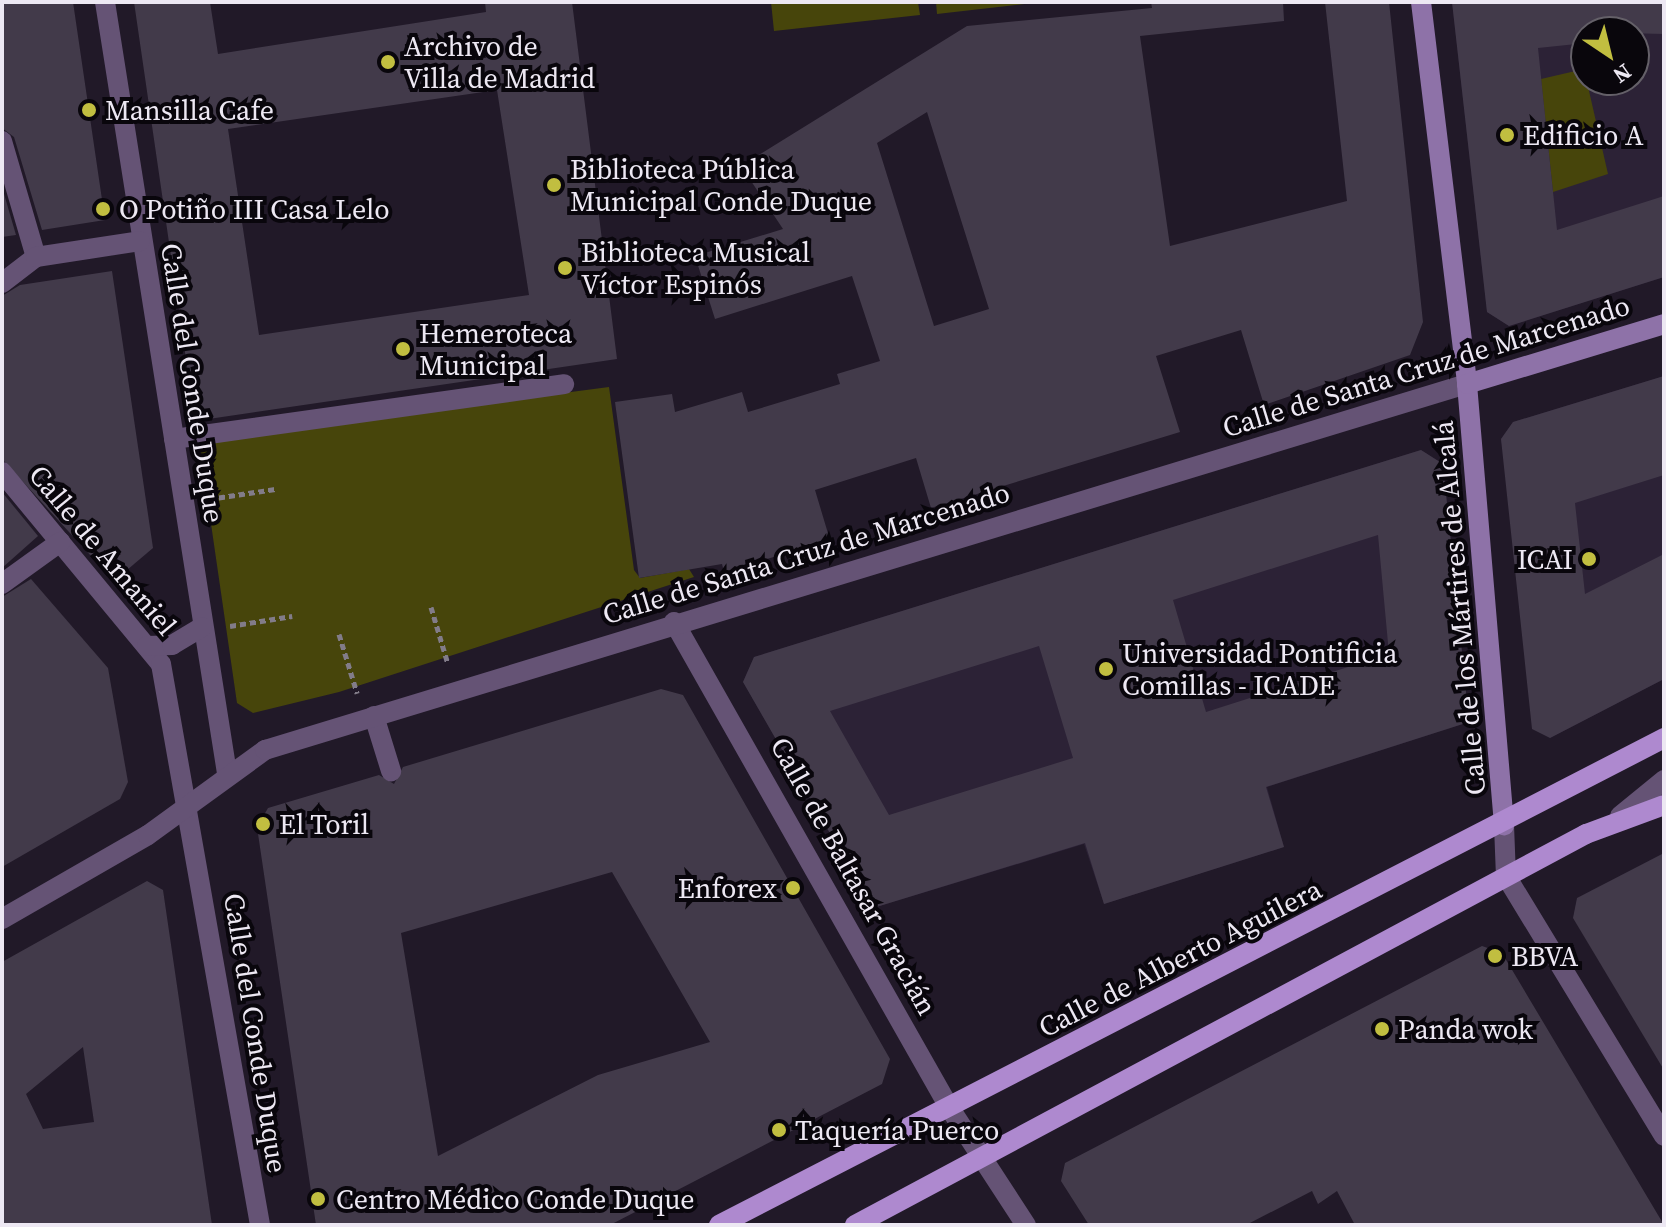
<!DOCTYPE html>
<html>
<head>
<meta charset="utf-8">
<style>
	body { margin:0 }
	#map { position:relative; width:1666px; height:1227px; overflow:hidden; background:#211928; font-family:"Source Serif 4",serif }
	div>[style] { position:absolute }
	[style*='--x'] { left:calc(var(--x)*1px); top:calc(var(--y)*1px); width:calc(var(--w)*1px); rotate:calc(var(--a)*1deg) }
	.built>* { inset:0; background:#2c2236 }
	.green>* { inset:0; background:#47450b }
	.building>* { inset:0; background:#423a4a }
	.path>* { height:5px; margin-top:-2.5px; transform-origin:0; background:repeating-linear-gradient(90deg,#827c89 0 6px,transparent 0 10px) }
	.lane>* { height:20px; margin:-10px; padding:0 10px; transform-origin:10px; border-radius:10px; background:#655375 }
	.street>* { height:20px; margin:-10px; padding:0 10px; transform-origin:10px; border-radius:10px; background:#655375 }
	.secondary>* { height:20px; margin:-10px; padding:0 10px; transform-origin:10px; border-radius:10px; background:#8e72a8 }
	.primary>* { height:20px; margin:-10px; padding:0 10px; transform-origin:10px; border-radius:10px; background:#ae89cf }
	.dots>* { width:22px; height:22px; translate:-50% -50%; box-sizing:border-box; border:4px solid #09060c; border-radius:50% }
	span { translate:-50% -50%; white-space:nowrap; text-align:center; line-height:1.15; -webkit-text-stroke:8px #09060c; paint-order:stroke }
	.poi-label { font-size:28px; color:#ede8f3 }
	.left { translate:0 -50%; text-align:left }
	.right { translate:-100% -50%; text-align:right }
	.street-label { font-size:28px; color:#ede8f3 }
	.frame { position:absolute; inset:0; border:4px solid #ede8f3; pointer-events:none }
	.north { position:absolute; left:1570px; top:16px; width:80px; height:80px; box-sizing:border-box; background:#09060c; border:2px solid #646068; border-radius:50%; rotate:145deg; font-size:22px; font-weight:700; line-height:32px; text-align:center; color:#ede8f3 }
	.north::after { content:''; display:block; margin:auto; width:28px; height:36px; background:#c1be40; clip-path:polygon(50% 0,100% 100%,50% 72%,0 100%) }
</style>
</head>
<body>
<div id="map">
	<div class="built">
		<div style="clip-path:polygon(evenodd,1452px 2px,1664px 2px,1664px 277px,1509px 326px,1487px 312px,1452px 2px,1586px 32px,1634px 32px,1634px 80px,1586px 80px,1586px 32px)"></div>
		<div style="clip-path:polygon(1664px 376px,1664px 679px,1550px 738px,1501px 439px,1513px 422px)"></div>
		<div style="clip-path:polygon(1421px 450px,1443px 464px,1469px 722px,1267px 787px,1284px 847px,1104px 904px,1084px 844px,873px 908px,743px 682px,754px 657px)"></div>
	</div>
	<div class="green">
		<div style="clip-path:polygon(771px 2px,918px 2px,920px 15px,774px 31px)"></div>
		<div style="clip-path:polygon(936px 2px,1041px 2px,937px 14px)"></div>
		<div style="clip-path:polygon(1584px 69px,1608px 174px,1553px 192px,1541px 79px)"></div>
		<div style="clip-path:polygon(609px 387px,634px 570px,640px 578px,689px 569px,694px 577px,339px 692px,253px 713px,237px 703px,199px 441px)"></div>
	</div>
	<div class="building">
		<div style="clip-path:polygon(2px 2px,73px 2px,105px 220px,42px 230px,14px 137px,2px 128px)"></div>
		<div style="clip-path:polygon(evenodd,134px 2px,210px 2px,218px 54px,486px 12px,485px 2px,572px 2px,617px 359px,195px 421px,134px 2px,497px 90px,529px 295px,259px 335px,228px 129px,497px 90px)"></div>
		<div style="clip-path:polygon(evenodd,1151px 2px,1283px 2px,1284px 21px,1140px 36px,1170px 246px,1347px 201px,1325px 2px,1389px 2px,1423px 322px,1410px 355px,1264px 405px,1241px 330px,1156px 356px,1180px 432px,931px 508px,916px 458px,815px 490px,830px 540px,724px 572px,722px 564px,639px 578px,615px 402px,672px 394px,675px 412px,742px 392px,748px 412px,840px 384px,837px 374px,880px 361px,852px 276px,715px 319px,695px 256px,783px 229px,741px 166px,967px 26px,1152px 8px,1151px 2px,927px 112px,989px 309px,934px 326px,877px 143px,927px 112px)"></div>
		<div style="clip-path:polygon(1452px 2px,1664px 2px,1664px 34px,1586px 32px,1586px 43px,1538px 48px,1557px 230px,1664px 196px,1664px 277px,1509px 326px,1487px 312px)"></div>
		<div style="clip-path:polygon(2px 187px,16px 235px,2px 237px)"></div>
		<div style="clip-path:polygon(112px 271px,153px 548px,114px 581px,2px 459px,2px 296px,20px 285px)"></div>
		<div style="clip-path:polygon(1664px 376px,1664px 475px,1575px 503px,1585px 594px,1664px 554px,1664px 679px,1550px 738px,1532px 729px,1501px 439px,1513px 422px)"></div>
		<div style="clip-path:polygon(evenodd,1421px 450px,1443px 464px,1469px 722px,1266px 787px,1284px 847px,1104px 904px,1085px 843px,873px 908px,743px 682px,754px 657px,1421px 450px,1378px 535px,1389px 654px,1206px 712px,1173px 600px,1378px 535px,1421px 450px,1039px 646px,1073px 758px,889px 815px,830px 711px,1039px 646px)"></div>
		<div style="clip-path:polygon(2px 492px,38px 536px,2px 568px)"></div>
		<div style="clip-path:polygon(31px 579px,108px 668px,128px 782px,120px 799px,2px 867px,2px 597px)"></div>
		<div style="clip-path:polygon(evenodd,661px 689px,683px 695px,890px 1059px,882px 1084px,610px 1225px,316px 1225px,257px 827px,268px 808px,379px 775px,394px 784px,403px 767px,661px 689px,612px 872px,710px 1042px,598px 1075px,438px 1156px,401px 933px,612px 872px)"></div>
		<div style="clip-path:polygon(1664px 853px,1664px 1070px,1573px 918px,1577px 898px)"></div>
		<div style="clip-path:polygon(evenodd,147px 881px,163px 890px,212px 1225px,2px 1225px,2px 962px,147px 881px,83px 1047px,94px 1122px,43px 1129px,26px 1094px,83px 1047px)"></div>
		<div style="clip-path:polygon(1482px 946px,1502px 953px,1664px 1225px,1355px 1225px,1337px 1191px,1318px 1204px,1312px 1191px,1246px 1225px,1089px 1225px,1061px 1181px,1065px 1163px)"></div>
	</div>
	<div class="path">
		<div style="--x:209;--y:499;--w:67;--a:-8.6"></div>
		<div style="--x:431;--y:607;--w:59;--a:73.4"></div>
		<div style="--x:230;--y:626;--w:63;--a:-9.2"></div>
		<div style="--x:339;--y:634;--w:62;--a:73"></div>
	</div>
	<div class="lane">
		<div style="--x:174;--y:439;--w:394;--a:-8"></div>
		<div style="--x:374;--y:716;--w:58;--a:72.8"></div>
	</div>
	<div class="street">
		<div style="--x:105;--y:2;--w:781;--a:81.01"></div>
		<div style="--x:2;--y:141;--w:121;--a:73.7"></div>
		<div style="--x:2;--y:283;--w:43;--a:-37.4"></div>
		<div style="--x:36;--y:257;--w:105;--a:-8.7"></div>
		<div style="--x:2;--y:472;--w:249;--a:50.4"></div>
		<div style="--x:161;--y:664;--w:570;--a:79.99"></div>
		<div style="--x:2;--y:584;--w:72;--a:-35.9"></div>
		<div style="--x:674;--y:622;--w:558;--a:60.45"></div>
		<div style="--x:949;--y:1107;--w:141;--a:56.9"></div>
		<div style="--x:147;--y:646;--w:25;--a:-2"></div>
		<div style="--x:172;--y:645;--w:35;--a:-31"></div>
		<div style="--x:1620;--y:816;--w:57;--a:-39.3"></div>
		<div style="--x:1504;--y:825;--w:51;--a:87.8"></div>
		<div style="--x:1506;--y:876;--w:304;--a:58.7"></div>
		<div style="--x:2;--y:919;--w:168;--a:-29.9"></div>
		<div style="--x:148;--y:835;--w:145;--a:-36"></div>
		<div style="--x:265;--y:750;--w:1256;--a:-16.94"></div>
	</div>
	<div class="secondary">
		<div style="--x:1421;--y:2;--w:385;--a:83.1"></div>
		<div style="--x:1467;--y:384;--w:443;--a:85.2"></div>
		<div style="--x:1467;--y:384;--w:206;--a:-16.9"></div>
	</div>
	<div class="primary">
		<div style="--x:719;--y:1225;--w:1063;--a:-27.26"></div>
		<div style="--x:855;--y:1225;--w:829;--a:-28.14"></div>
		<div style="--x:1586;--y:834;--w:83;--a:-20.4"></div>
	</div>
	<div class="dots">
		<div style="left:388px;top:62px;background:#c1be40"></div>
		<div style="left:89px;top:110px;background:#c1be40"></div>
		<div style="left:1507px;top:135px;background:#c1be40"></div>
		<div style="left:554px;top:185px;background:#c1be40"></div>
		<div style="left:103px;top:209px;background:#c1be40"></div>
		<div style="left:565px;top:268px;background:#c1be40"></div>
		<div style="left:403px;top:349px;background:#c1be40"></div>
		<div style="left:1589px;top:559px;background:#c1be40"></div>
		<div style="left:1106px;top:669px;background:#c1be40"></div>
		<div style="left:263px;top:824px;background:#c1be40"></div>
		<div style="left:793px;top:888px;background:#c1be40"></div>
		<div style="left:1495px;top:956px;background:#c1be40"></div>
		<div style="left:1382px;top:1029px;background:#c1be40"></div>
		<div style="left:779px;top:1130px;background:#c1be40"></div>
		<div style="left:318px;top:1199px;background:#c1be40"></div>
	</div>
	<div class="poi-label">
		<span class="left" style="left:404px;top:62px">Archivo de<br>Villa de Madrid</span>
		<span class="left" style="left:105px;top:110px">Mansilla Cafe</span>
		<span class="left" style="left:1523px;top:135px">Edificio A</span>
		<span class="left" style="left:570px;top:185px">Biblioteca Pública<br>Municipal Conde Duque</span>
		<span class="left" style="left:119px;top:209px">O Potiño III Casa Lelo</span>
		<span class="left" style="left:581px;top:268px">Biblioteca Musical<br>Víctor Espinós</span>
		<span class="left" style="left:419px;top:349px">Hemeroteca<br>Municipal</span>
		<span class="right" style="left:1573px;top:559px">ICAI</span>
		<span class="left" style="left:1122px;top:669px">Universidad Pontificia<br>Comillas - ICADE</span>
		<span class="left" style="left:279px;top:824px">El Toril</span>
		<span class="right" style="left:777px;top:888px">Enforex</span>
		<span class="left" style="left:1511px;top:956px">BBVA</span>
		<span class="left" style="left:1398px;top:1029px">Panda wok</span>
		<span class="left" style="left:795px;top:1130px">Taquería Puerco</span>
		<span class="left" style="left:336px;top:1199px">Centro Médico Conde Duque</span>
	</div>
	<div class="street-label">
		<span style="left:1426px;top:366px;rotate:-17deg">Calle de Santa Cruz de Marcenado</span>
		<span style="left:193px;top:383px;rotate:81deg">Calle del Conde Duque</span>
		<span style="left:103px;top:550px;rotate:50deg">Calle de Amaniel</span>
		<span style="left:806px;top:553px;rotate:-17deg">Calle de Santa Cruz de Marcenado</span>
		<span style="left:1459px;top:608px;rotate:-95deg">Calle de los Mártires de Alcalá</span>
		<span style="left:854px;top:876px;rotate:61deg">Calle de Baltasar Gracián</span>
		<span style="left:1180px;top:958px;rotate:-27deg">Calle de Alberto Aguilera</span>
		<span style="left:256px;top:1033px;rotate:81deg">Calle del Conde Duque</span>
	</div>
	<div class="frame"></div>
	<div class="north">N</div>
</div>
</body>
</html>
